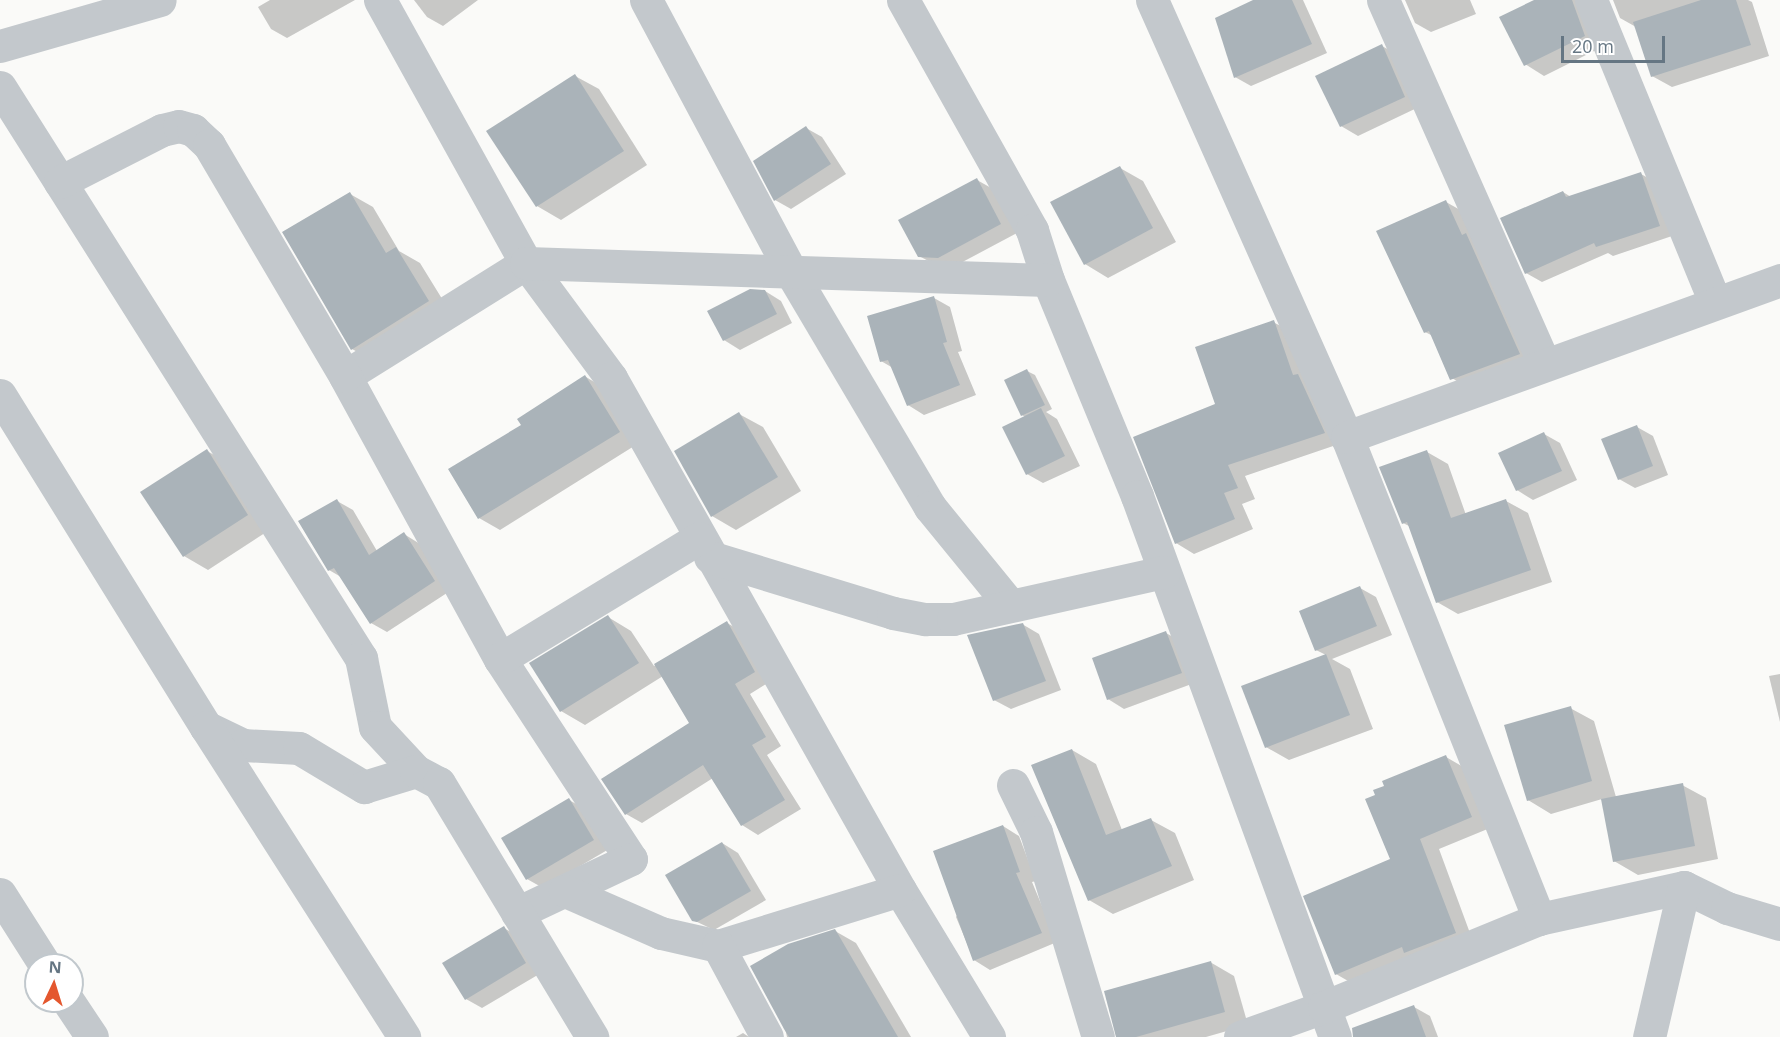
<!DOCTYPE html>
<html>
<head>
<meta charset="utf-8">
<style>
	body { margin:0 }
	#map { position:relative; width:1780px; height:1037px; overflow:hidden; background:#fafaf8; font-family:"Open Sans",sans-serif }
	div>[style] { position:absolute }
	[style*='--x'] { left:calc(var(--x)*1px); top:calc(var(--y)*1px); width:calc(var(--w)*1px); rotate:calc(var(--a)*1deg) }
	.shadow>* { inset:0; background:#0003 }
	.building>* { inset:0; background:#aab3b9 }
	.street>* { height:33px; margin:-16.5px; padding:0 16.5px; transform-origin:16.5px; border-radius:16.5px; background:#c3c8cc }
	span { translate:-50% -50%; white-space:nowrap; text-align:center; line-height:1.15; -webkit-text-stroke:6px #fff; paint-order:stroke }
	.north { position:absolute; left:24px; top:953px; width:60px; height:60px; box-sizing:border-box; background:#fff; border:2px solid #c1c8cd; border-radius:50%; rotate:4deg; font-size:16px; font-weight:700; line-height:24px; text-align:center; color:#657683 }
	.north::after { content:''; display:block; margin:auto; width:21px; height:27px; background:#e4572e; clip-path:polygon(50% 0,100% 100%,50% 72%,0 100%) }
	.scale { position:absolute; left:1561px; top:36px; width:104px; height:27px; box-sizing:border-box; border:3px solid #657683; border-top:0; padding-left:8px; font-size:18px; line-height:21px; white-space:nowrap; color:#657683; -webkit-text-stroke:4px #fff; paint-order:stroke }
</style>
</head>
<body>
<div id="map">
	<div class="shadow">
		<div style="clip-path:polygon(270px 0,355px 0,287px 38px,271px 29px,258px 7px)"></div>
		<div style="clip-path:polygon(414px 0,478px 0,443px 26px,427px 17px)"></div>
		<div style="clip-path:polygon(1256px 0,1303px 0,1327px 53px,1251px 86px,1235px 77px)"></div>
		<div style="clip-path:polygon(1405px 0,1470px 0,1476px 14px,1431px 32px,1415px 23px)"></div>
		<div style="clip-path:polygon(1537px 0,1595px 0,1604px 46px,1544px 76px,1525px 64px)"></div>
		<div style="clip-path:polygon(1613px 0,1748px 0,1752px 2px,1769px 56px,1672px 87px,1652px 76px,1636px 27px,1620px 18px)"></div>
		<div style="clip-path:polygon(1382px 46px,1398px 55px,1421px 106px,1358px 136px,1341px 126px)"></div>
		<div style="clip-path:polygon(575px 76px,599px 89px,647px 165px,561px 220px,537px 206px)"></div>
		<div style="clip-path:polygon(806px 128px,822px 137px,846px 174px,791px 209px,775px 200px)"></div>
		<div style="clip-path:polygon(1120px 168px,1143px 181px,1176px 242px,1108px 278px,1085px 264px)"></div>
		<div style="clip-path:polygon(1641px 174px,1657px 183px,1675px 235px,1613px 256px,1608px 253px,1542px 282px,1526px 273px,1563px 192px,1571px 197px)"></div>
		<div style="clip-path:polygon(977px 180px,993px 189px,1017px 233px,955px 266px,936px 265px,919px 256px)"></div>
		<div style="clip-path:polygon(350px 194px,373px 207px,399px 251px,420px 263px,452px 315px,376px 362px,352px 349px)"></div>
		<div style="clip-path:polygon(1446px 202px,1462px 211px,1535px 363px,1468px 388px,1452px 378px,1433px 336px,1425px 332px)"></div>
		<div style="clip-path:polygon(765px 291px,781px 301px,792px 323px,740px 350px,724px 340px)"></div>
		<div style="clip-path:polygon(934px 298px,950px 307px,962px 351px,958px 352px,976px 395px,924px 415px,908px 405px,893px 368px,881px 361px)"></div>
		<div style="clip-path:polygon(1273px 322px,1292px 332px,1342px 443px,1245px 476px,1255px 499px,1242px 504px,1253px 529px,1194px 554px,1176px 543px,1217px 404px)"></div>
		<div style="clip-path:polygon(1027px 371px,1035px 375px,1052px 409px,1046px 412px,1057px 419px,1080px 466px,1043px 483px,1027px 474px,1025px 417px,1022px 415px)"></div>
		<div style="clip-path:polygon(586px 377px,606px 389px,639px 443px,500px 530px,479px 518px,450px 470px,523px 426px)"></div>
		<div style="clip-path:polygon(739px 414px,763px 427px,801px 491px,736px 530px,712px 516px)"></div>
		<div style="clip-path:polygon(1637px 427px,1653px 436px,1668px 475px,1635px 488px,1619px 479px)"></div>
		<div style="clip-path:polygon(1544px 434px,1560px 443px,1577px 480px,1533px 500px,1517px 490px)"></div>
		<div style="clip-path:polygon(207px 451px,230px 464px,271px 529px,208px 570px,184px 556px)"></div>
		<div style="clip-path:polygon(1427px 452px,1448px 464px,1466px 515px,1506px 501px,1528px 513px,1552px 582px,1458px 614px,1437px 602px,1411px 527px,1403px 523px)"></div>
		<div style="clip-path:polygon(337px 501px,353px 510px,377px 551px,404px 534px,420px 544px,450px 591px,387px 632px,371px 623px,341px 577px,329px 570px)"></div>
		<div style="clip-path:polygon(1360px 588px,1376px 597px,1392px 635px,1332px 659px,1350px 669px,1373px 729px,1289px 760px,1266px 747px,1326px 655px,1316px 650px)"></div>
		<div style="clip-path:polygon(608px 617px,631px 631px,654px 666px,727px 623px,743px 632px,771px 681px,750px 694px,781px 746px,767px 755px,801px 809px,758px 835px,742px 825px,713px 778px,642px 823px,626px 814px,691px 723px,663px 676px,585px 725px,561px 711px)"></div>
		<div style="clip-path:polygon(1022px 624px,1039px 634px,1061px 690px,1011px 709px,994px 700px)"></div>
		<div style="clip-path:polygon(1166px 633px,1182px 642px,1197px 682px,1124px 709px,1108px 699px)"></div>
		<div style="clip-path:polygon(1780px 674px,1780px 722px,1769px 676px)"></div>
		<div style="clip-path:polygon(1570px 708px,1594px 721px,1616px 797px,1682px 785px,1706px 798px,1718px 859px,1638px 875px,1614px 861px,1602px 799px,1551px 814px,1528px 800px)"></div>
		<div style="clip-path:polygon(1072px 750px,1096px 764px,1122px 830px,1151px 820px,1175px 833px,1194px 880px,1113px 914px,1089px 900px)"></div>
		<div style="clip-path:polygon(1446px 757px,1465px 768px,1490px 828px,1439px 849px,1474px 944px,1355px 985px,1336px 974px)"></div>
		<div style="clip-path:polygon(569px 800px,585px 809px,609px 849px,543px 888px,527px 879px)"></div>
		<div style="clip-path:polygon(1003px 826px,1019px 836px,1036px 881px,1032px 882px,1057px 942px,990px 970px,974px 960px,956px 917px)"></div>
		<div style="clip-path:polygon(722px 843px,738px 853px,766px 900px,714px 930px,693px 920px)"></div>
		<div style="clip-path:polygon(504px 928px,520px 937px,541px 973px,482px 1008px,466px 999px)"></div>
		<div style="clip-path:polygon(835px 931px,856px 943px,911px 1037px,787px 1037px,785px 1028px)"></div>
		<div style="clip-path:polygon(1210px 962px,1234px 976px,1248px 1025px,1206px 1037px,1117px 1037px)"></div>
		<div style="clip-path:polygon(1414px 1007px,1430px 1016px,1438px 1037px,1357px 1037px)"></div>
		<div style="clip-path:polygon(743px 1033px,749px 1037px,736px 1037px)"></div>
	</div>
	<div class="building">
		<div style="clip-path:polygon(1253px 0,1292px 0,1312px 44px,1234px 78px,1215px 18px)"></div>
		<div style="clip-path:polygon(1534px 0,1572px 0,1585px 36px,1524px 66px,1499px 17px)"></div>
		<div style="clip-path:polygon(1701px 0,1736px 0,1751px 45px,1651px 77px,1633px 22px)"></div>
		<div style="clip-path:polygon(1382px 44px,1405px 97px,1340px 127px,1315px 76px)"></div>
		<div style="clip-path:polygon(575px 74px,624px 151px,536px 207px,486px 131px)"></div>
		<div style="clip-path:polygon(806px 126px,831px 164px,774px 201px,753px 161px)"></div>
		<div style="clip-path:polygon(1120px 166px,1153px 228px,1084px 265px,1050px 202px)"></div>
		<div style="clip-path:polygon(1641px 172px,1660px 226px,1596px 247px,1594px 243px,1525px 274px,1500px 218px,1563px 191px,1566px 197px)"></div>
		<div style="clip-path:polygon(977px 178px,1001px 224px,938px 258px,918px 257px,898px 220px)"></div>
		<div style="clip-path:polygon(350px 192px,386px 253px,396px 247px,429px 301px,351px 350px,282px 232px)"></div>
		<div style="clip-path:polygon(1446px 200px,1462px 235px,1466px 233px,1520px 354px,1450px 380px,1429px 331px,1424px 333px,1376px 231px)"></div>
		<div style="clip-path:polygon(750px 289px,765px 290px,777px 314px,723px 341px,707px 311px)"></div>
		<div style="clip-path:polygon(934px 296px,947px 342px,943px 343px,960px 385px,907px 406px,888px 360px,880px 362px,867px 316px)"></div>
		<div style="clip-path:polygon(1274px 320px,1293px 375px,1298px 374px,1325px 433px,1228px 465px,1238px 488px,1224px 493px,1235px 519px,1175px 544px,1133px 437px,1215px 404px,1195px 347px)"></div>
		<div style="clip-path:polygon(1027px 369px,1045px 405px,1021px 416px,1004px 380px)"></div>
		<div style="clip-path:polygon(585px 375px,620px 432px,478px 519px,448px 469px,521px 425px,517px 419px)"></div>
		<div style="clip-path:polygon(1041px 408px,1065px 456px,1026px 475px,1002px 427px)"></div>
		<div style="clip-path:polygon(739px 412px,778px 477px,711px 517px,674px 451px)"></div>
		<div style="clip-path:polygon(1637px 425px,1653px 466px,1618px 480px,1601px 439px)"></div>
		<div style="clip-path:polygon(1544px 432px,1562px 471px,1516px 491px,1498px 453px)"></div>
		<div style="clip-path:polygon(207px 449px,248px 515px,183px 557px,140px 492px)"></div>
		<div style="clip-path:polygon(1427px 450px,1451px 518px,1506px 499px,1531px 570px,1436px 603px,1407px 522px,1402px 524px,1379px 467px)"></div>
		<div style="clip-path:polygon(337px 499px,369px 555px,404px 532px,435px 581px,370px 624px,334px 568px,328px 571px,298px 521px)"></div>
		<div style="clip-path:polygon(1360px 586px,1377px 626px,1315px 651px,1299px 611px)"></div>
		<div style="clip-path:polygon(608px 615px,639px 663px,560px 712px,529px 663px)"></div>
		<div style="clip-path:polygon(727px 621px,755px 672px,735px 684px,766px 737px,752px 745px,785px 800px,741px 826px,703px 765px,625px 815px,601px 779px,689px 723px,654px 664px)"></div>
		<div style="clip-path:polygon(1023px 623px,1046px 681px,993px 701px,967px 635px)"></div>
		<div style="clip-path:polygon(1166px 631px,1182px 673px,1107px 700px,1092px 658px)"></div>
		<div style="clip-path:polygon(1326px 654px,1350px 715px,1265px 748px,1241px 686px)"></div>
		<div style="clip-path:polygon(1571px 706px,1592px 781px,1527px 801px,1504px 725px)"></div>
		<div style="clip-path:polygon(1072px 749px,1106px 835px,1151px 818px,1172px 866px,1088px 901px,1031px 765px)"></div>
		<div style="clip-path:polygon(1446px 755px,1472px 817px,1420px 839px,1456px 933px,1404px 953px,1402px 947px,1335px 975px,1303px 896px,1390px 859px,1365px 799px,1375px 795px,1373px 790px,1384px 786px,1382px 781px)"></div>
		<div style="clip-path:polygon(1683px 783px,1695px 846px,1613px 862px,1601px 799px)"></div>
		<div style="clip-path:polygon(569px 798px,594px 840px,526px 880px,501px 838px)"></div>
		<div style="clip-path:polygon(1003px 825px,1020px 872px,1016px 873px,1042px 933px,973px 961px,933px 851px)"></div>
		<div style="clip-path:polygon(722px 842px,751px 891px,697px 922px,692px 921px,665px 875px)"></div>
		<div style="clip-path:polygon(504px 926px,526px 963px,465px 1000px,442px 963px)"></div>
		<div style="clip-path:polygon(835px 929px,898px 1037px,789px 1037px,784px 1029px,750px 966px,788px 944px)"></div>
		<div style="clip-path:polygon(1211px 961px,1225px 1012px,1136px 1037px,1116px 1037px,1104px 991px)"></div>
		<div style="clip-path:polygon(1414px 1005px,1426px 1037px,1353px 1037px,1352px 1028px)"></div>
	</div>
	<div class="street">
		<div style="--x:380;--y:0;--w:301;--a:61"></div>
		<div style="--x:526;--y:263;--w:213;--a:148"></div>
		<div style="--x:345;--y:376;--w:323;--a:61.3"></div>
		<div style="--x:500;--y:659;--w:239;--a:56.8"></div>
		<div style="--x:631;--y:859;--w:126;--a:154.7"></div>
		<div style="--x:646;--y:0;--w:308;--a:61.9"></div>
		<div style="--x:791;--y:272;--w:273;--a:59.4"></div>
		<div style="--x:930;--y:507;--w:127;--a:50.8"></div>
		<div style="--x:903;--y:0;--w:264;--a:60.7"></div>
		<div style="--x:1032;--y:230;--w:52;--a:72.3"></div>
		<div style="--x:1048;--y:280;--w:234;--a:67.6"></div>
		<div style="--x:1137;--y:496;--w:576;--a:69.9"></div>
		<div style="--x:1152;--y:0;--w:479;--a:66"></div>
		<div style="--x:1347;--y:437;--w:519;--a:68.28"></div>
		<div style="--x:1383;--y:0;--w:399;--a:66.1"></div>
		<div style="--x:1591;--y:0;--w:327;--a:67.7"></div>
		<div style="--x:0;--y:46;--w:166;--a:-16"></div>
		<div style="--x:0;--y:87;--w:676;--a:57.7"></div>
		<div style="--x:361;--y:658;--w:70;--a:78.5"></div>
		<div style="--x:375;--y:727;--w:60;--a:47"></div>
		<div style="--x:60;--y:182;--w:114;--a:-27"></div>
		<div style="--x:162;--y:130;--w:17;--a:-13"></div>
		<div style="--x:179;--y:126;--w:15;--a:16"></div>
		<div style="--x:193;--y:130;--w:22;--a:43"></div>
		<div style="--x:209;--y:145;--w:268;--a:59.5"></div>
		<div style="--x:526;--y:263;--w:143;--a:53.5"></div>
		<div style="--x:611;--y:378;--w:588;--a:60.56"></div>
		<div style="--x:900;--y:890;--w:172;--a:58.8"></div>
		<div style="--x:526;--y:263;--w:522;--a:1.87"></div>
		<div style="--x:0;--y:395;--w:391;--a:58.2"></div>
		<div style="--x:206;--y:727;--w:41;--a:25.9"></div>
		<div style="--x:243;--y:745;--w:56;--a:3.1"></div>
		<div style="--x:299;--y:748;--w:76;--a:31"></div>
		<div style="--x:364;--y:787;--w:54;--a:-17.1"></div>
		<div style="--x:416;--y:771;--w:26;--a:28"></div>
		<div style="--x:439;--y:783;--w:297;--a:58.9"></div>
		<div style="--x:1347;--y:437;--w:461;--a:-19.9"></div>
		<div style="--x:710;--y:557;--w:191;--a:17"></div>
		<div style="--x:893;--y:613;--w:33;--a:11"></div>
		<div style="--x:925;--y:619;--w:28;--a:0"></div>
		<div style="--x:953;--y:619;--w:216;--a:-12.6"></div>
		<div style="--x:500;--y:659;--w:233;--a:-31.3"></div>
		<div style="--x:206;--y:727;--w:368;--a:57.4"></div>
		<div style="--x:1013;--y:785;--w:52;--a:63.9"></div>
		<div style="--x:1036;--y:832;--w:214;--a:73.2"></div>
		<div style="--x:1684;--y:887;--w:48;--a:26"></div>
		<div style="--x:1727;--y:908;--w:55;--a:16.8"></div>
		<div style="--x:565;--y:891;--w:105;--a:23.6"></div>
		<div style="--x:661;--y:933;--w:58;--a:12.8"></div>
		<div style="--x:718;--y:946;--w:190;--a:-17.1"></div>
		<div style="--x:0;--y:894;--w:84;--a:57.6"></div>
		<div style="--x:718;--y:946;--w:103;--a:61.7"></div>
		<div style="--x:68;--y:1001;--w:43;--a:56.3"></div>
		<div style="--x:1240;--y:1037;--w:89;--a:-19.7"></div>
		<div style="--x:1324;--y:1007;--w:232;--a:-22.3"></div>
		<div style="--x:1539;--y:919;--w:148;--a:-12.4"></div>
		<div style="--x:1684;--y:887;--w:154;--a:103.1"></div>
	</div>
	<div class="north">N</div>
	<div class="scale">20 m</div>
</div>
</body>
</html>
